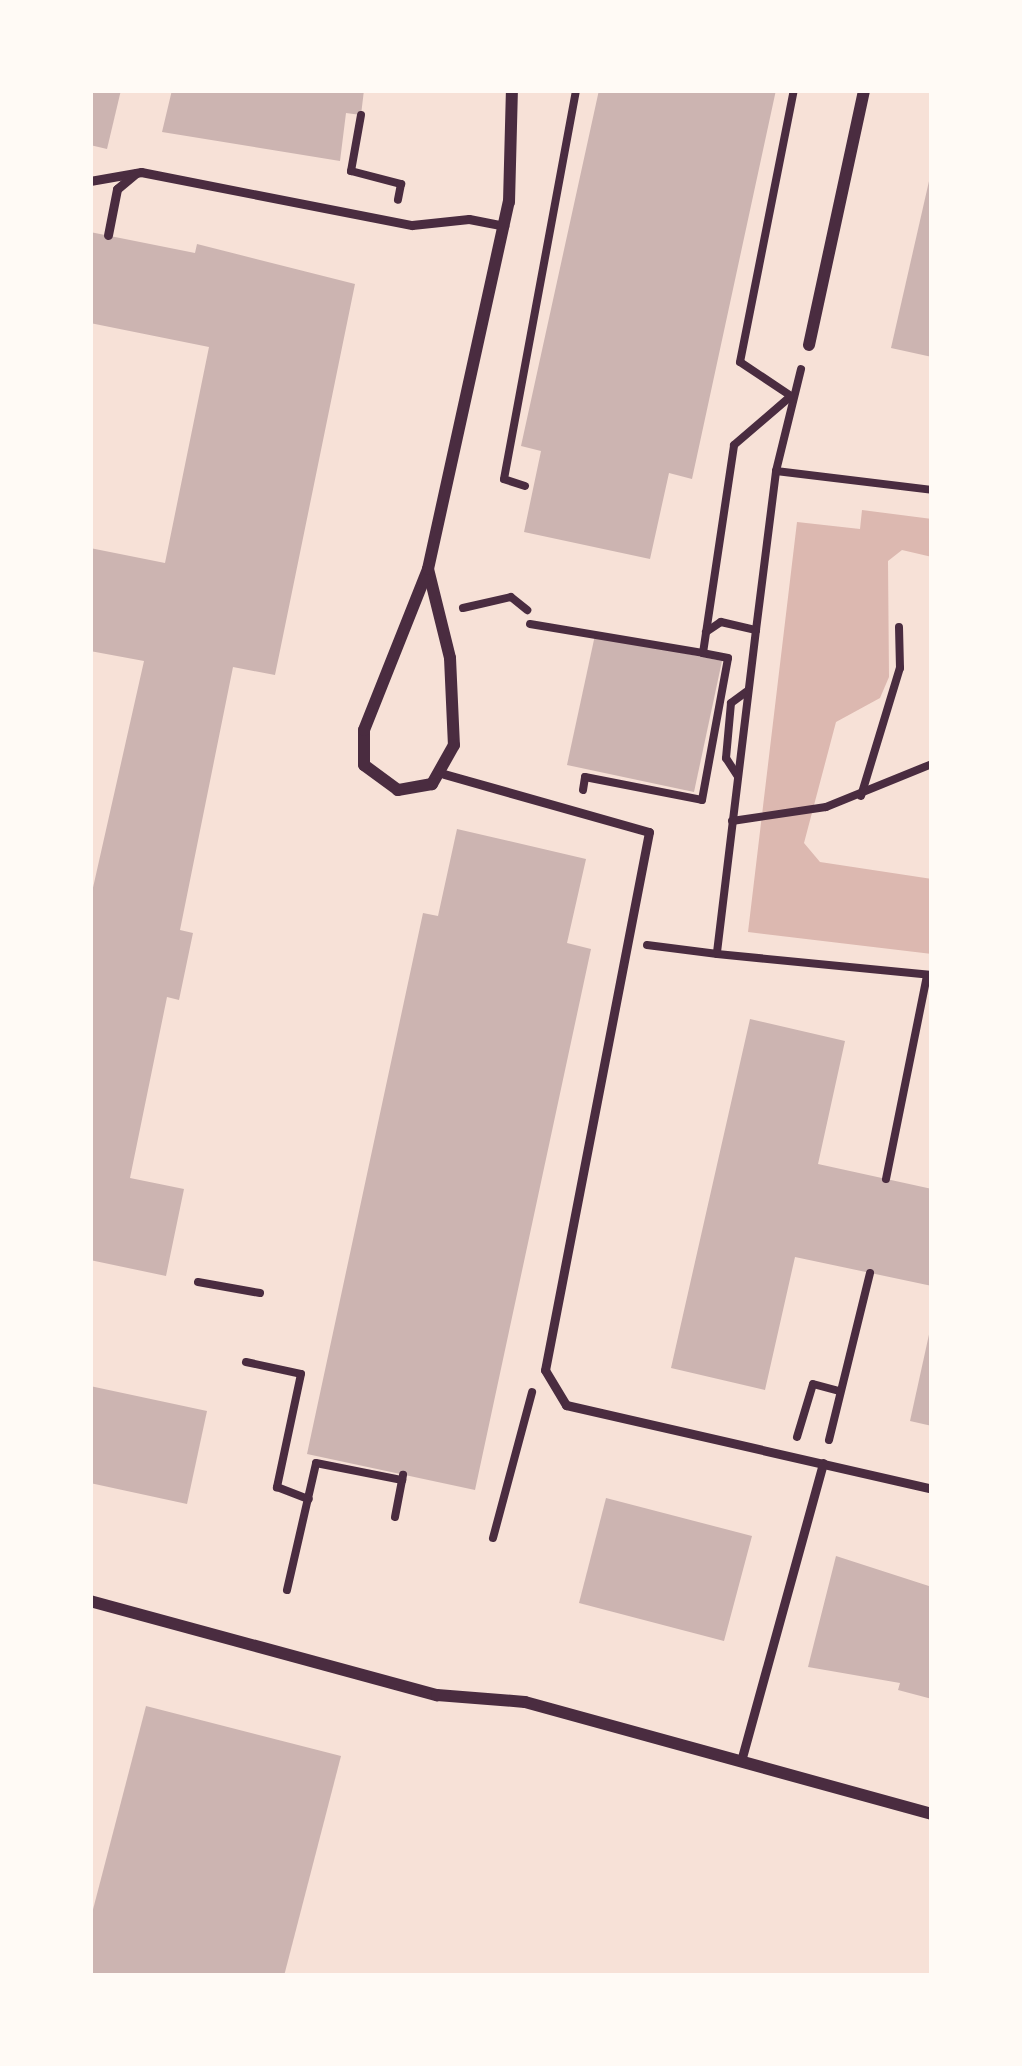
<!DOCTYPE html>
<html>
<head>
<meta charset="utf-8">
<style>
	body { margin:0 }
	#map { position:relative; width:1022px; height:2066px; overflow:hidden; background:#f7e1d7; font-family:Arial,sans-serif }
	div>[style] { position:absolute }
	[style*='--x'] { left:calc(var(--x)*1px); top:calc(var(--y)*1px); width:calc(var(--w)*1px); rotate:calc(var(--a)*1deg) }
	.water>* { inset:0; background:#dcb8b0 }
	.building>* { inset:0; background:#ccb4b1 }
	.path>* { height:8px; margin:-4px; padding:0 4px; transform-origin:4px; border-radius:4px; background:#4a2c40 }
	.service>* { height:9px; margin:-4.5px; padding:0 4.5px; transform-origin:4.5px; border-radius:4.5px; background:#4a2c40 }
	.minor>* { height:12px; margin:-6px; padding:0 6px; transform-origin:6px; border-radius:6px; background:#4a2c40 }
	span { translate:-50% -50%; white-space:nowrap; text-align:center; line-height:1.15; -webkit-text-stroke:10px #fffaf5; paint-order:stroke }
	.frame { position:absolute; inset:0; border:93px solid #fffaf5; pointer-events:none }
</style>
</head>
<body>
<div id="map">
	<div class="water">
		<div style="clip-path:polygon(862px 510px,932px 519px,932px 557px,902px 550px,888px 561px,889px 677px,880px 698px,836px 722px,804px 843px,820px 862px,932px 879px,932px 954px,748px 932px,797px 522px,860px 529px)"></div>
	</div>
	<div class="building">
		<div style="clip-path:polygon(90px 90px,121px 90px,107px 149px,90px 145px)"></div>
		<div style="clip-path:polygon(172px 90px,364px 90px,361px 115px,346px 113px,340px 161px,162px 132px)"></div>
		<div style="clip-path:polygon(599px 90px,776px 90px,692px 479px,669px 473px,650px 559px,524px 532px,541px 451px,521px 446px)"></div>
		<div style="clip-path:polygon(932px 168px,932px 357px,891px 348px)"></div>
		<div style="clip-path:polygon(90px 232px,195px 253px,197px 244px,355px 284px,275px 675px,233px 667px,180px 930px,193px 933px,179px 1000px,167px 997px,130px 1178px,184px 1189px,166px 1276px,90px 1260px,90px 901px,144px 661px,90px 651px,90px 548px,165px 563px,209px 347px,90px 323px)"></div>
		<div style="clip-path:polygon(595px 635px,722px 661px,694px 792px,567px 765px)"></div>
		<div style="clip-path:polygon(457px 829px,586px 859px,567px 943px,591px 949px,475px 1490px,307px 1454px,423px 913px,438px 916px)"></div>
		<div style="clip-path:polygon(750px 1019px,845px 1041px,818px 1164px,932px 1189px,932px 1286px,795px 1257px,765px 1390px,671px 1368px)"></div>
		<div style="clip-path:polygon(930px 1330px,932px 1330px,932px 1426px,910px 1421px)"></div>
		<div style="clip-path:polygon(90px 1386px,207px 1411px,187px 1504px,90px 1483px)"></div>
		<div style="clip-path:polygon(606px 1498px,752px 1536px,724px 1641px,579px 1603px)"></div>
		<div style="clip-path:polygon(836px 1556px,932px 1587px,932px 1699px,898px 1690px,900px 1683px,808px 1667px)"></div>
		<div style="clip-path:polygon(146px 1706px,341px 1756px,284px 1976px,90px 1976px,90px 1921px)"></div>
	</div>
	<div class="path">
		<div style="--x:361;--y:115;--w:57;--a:100.1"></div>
		<div style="--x:351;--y:171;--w:52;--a:14.6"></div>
		<div style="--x:401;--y:184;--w:16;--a:101"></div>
		<div style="--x:776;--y:471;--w:105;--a:-76.2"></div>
		<div style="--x:525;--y:486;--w:22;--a:-162"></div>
		<div style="--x:504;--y:479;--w:396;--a:-79.5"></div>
		<div style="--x:463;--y:608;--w:49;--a:-12.9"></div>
		<div style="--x:511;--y:597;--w:21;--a:39"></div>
		<div style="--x:530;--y:624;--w:175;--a:9.5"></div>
		<div style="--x:703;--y:653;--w:210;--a:-81.5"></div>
		<div style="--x:734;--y:445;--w:75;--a:-40.7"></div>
		<div style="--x:791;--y:396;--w:61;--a:-146.3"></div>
		<div style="--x:740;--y:362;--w:277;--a:-78.8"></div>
		<div style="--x:756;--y:630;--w:160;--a:-82.8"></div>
		<div style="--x:776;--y:471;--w:157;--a:6.9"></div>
		<div style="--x:706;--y:632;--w:18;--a:-34"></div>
		<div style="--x:721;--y:622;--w:36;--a:13"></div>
		<div style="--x:756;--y:630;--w:326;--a:96.9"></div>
		<div style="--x:717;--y:954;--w:216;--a:5.6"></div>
		<div style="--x:737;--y:775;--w:20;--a:-123"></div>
		<div style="--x:726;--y:758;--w:55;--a:-84.8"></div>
		<div style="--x:731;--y:703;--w:19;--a:-36"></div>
		<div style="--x:583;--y:790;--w:13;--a:-81"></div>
		<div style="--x:585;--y:777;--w:119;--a:11.1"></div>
		<div style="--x:702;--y:800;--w:144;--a:-79.6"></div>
		<div style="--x:728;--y:658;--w:25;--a:-169"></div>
		<div style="--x:861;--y:796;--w:134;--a:-73.1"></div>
		<div style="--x:900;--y:668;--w:41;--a:-91.4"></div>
		<div style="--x:732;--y:821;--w:95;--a:-8.5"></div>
		<div style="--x:826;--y:807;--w:114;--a:-22.1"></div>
		<div style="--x:647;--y:945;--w:71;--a:7.3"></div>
		<div style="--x:886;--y:1179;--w:208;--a:-78.6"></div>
		<div style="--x:198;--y:1282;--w:63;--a:10.1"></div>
		<div style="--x:246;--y:1362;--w:56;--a:12.3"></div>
		<div style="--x:301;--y:1374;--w:116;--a:102"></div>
		<div style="--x:277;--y:1487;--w:34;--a:21"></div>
		<div style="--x:797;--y:1437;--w:55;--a:-73.2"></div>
		<div style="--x:813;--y:1384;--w:28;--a:15"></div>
		<div style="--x:829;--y:1440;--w:172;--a:-76.2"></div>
		<div style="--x:395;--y:1517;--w:43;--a:-79.2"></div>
		<div style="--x:493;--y:1538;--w:151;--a:-75"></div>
		<div style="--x:287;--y:1590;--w:130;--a:-77.1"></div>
		<div style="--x:316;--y:1463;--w:88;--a:11.2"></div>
	</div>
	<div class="service">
		<div style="--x:90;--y:181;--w:52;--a:-10"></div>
		<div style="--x:141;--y:172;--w:276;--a:11.1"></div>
		<div style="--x:412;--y:225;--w:57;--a:-6"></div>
		<div style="--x:469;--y:219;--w:36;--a:11"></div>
		<div style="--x:108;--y:235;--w:47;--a:-78.9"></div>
		<div style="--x:117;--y:189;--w:25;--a:-40"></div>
		<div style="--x:444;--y:774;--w:213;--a:15.8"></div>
		<div style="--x:649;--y:832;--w:548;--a:100.94"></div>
		<div style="--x:545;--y:1370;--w:41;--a:59"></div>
		<div style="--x:566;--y:1405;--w:376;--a:12.9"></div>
		<div style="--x:741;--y:1761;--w:309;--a:-74.6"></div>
	</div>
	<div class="minor">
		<div style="--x:809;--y:345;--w:261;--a:-77.8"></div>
		<div style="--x:428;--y:569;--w:92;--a:76.1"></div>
		<div style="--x:450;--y:658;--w:87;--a:87.4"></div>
		<div style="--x:454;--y:745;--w:45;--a:119.4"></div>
		<div style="--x:432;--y:784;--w:35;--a:170"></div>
		<div style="--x:398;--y:790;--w:42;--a:-143.7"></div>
		<div style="--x:364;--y:765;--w:35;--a:-90"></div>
		<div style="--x:364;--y:730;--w:173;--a:-68.3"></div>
		<div style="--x:428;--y:569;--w:376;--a:-77.6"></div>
		<div style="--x:509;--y:202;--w:112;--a:-88.5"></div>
		<div style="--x:90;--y:1601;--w:360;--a:15.2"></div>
		<div style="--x:437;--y:1695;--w:88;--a:4.5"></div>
		<div style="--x:525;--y:1702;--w:422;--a:15.4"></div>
	</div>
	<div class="frame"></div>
</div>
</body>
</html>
